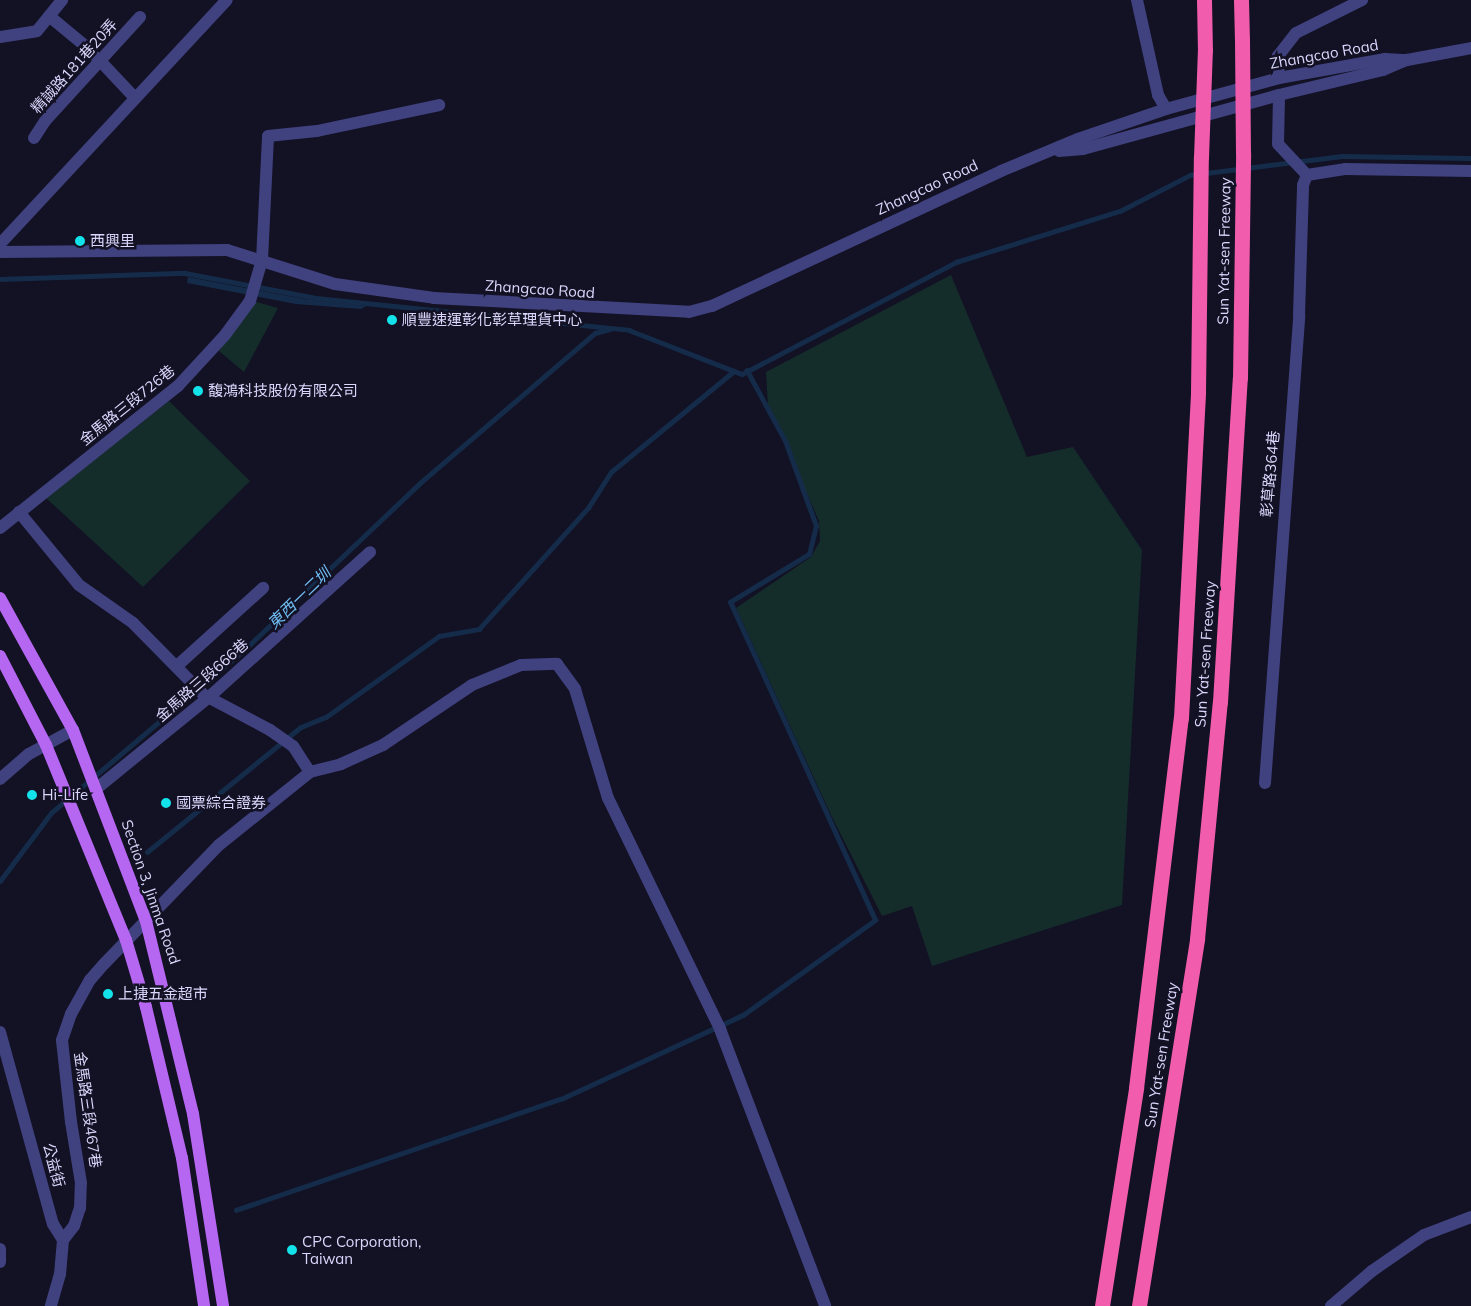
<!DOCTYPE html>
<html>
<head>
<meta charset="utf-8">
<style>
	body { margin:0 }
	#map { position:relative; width:1471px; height:1306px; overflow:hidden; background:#131124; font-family:Mulish,"Noto Sans TC",sans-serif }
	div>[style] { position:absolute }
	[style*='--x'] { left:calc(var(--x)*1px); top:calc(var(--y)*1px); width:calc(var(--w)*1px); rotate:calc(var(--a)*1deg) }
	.green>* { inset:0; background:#142d2b }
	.water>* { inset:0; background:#142c4a }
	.stream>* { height:4.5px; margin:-2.25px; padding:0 2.25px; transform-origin:2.25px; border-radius:2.25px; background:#142c4a }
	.minor>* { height:12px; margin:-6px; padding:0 6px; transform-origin:6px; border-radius:6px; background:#40417f }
	.major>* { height:12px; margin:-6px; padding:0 6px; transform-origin:6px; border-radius:6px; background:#b667f2 }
	.highway>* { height:15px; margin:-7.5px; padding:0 7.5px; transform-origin:7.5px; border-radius:7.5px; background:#f15cac }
	.highway-bridge>* { height:15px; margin:-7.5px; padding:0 7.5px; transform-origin:7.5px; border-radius:7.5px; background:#f15cac }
	.dots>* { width:14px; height:14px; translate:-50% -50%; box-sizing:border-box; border:2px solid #131124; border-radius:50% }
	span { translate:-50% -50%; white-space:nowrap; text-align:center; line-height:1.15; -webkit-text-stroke:5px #131124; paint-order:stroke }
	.street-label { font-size:15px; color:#d9d7fc }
	.poi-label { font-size:15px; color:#d9d7fc }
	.left { translate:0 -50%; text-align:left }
	.water-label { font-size:16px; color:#6ebdf3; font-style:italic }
</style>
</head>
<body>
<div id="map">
	<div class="green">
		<div style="clip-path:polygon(951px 275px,1027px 457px,1073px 447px,1142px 550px,1122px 905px,932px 966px,912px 906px,882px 916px,831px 815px,736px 608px,811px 557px,820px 541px,819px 521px,768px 406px,766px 372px)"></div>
		<div style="clip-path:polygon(253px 301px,278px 308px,244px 372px,219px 351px)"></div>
		<div style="clip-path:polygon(169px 401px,250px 481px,143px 587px,46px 498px)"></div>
	</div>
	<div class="water">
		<div style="clip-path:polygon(188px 277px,304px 299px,366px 306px,361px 309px,296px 304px,187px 283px)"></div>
	</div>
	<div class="stream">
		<div style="--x:0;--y:279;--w:185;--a:-1.9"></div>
		<div style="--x:185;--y:273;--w:133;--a:10.8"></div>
		<div style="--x:316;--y:298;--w:315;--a:5.8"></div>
		<div style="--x:629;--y:330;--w:121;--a:21.3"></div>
		<div style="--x:742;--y:374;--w:242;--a:-27.6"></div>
		<div style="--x:956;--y:262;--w:172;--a:-17.3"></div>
		<div style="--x:1120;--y:211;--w:79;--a:-27.2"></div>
		<div style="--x:1190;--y:175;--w:153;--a:-7.1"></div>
		<div style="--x:1342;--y:156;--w:129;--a:0.9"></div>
		<div style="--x:147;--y:852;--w:198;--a:-39.1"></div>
		<div style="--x:301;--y:727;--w:27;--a:-22"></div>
		<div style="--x:326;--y:717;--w:139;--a:-35.6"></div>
		<div style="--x:439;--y:636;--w:41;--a:-9.9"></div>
		<div style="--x:479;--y:629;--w:163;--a:-48"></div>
		<div style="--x:588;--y:508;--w:43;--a:-57.4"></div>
		<div style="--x:611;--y:472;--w:159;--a:-39.4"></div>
		<div style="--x:0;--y:881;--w:85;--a:-53.1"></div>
		<div style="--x:51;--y:813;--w:251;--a:-40.2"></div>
		<div style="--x:243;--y:651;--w:244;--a:-43.5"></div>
		<div style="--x:420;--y:483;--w:230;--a:-40.6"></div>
		<div style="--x:595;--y:333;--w:16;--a:-15"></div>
		<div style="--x:236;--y:1210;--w:343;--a:-18.9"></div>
		<div style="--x:561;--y:1099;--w:200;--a:-24.8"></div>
		<div style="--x:743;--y:1015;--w:163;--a:-35.7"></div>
		<div style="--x:875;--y:920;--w:349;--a:-114.5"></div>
		<div style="--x:730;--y:602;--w:92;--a:-31.3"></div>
		<div style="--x:809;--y:554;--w:29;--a:-76"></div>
		<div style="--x:816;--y:526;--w:90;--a:-110"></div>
		<div style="--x:785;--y:441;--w:80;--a:-118.5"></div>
	</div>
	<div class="minor">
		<div style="--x:1137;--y:0;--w:97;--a:77.5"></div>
		<div style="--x:1158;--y:95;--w:16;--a:60"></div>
		<div style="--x:49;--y:16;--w:52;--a:39.5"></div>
		<div style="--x:89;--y:49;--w:67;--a:46.8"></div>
		<div style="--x:0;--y:37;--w:37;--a:-9"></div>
		<div style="--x:37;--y:31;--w:40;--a:-51"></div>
		<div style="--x:1279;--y:78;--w:22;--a:-93"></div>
		<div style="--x:1278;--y:56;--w:29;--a:-52"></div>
		<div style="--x:1296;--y:33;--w:74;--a:-26.6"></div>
		<div style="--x:34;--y:138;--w:20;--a:-57"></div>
		<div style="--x:45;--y:121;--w:141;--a:-47.6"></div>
		<div style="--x:1059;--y:151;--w:24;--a:-5"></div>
		<div style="--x:1083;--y:149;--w:203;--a:-15.4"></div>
		<div style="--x:1279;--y:95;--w:107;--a:-13.5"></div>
		<div style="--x:1383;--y:70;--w:26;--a:-23"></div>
		<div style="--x:1407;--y:60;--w:65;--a:-10.6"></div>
		<div style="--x:1307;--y:175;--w:38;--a:-9"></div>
		<div style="--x:1345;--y:169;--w:126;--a:0.9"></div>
		<div style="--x:0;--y:244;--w:333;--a:-47.1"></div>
		<div style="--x:0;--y:252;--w:227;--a:-0.5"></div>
		<div style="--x:227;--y:250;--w:113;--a:17.5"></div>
		<div style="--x:335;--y:284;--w:100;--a:8"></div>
		<div style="--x:434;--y:298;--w:255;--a:3.1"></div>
		<div style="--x:689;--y:312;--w:24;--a:-15"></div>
		<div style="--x:712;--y:306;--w:319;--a:-25"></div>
		<div style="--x:1001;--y:171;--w:83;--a:-22.6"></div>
		<div style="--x:1078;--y:139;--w:93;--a:-18.8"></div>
		<div style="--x:1166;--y:109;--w:117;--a:-15.3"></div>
		<div style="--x:1279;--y:78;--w:108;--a:-10.2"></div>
		<div style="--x:1385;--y:59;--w:22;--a:3"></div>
		<div style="--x:19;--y:512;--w:94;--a:50.6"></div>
		<div style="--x:79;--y:585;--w:66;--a:35.1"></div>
		<div style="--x:133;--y:623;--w:101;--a:45.4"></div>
		<div style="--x:204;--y:695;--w:75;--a:27.9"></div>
		<div style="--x:270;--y:730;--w:28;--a:35"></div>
		<div style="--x:293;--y:746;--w:31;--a:57"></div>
		<div style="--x:0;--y:528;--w:228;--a:-38.6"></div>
		<div style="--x:178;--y:386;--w:69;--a:-47.3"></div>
		<div style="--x:225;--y:335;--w:42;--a:-53.7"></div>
		<div style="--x:250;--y:301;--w:43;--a:-73.7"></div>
		<div style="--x:262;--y:260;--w:124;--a:-87.2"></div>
		<div style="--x:268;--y:136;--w:49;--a:-5.8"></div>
		<div style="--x:317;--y:131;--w:125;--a:-12"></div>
		<div style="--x:178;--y:665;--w:115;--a:-42.2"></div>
		<div style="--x:0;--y:779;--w:38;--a:-41"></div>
		<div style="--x:29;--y:754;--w:50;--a:-28.6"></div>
		<div style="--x:1265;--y:783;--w:469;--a:-85.8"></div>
		<div style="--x:1299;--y:315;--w:130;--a:-88.2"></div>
		<div style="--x:1303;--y:185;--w:11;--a:-68"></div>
		<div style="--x:1307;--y:175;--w:42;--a:-133.1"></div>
		<div style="--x:1278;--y:144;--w:49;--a:-88.8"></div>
		<div style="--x:96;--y:789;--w:144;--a:-39.1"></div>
		<div style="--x:208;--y:698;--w:218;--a:-42"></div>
		<div style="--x:0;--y:1032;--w:199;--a:74.6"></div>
		<div style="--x:53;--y:1224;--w:19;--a:58"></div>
		<div style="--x:63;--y:1240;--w:34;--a:95"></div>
		<div style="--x:60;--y:1274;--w:33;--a:106"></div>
		<div style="--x:63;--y:1240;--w:18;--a:-52"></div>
		<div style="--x:74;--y:1226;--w:19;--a:-72"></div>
		<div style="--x:80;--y:1208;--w:25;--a:-88"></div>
		<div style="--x:81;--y:1183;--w:62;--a:-99.3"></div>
		<div style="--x:71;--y:1122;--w:82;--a:-96.3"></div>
		<div style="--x:62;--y:1040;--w:28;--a:-71"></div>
		<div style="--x:71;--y:1014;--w:39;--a:-61"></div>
		<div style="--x:90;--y:980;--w:21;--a:-49"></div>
		<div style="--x:104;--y:964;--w:165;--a:-46"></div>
		<div style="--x:219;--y:845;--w:117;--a:-38.7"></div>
		<div style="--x:310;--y:772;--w:32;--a:-14"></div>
		<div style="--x:341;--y:764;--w:46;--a:-24.3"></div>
		<div style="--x:383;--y:745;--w:107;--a:-34"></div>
		<div style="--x:472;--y:685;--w:53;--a:-22.2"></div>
		<div style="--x:521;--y:665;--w:36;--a:-2"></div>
		<div style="--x:557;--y:664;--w:31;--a:54"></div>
		<div style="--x:575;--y:689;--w:114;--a:73.2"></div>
		<div style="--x:608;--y:798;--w:257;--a:64.1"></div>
		<div style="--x:720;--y:1029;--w:296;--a:69.2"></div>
		<div style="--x:0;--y:1249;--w:13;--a:90"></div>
		<div style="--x:1331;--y:1306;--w:54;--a:-40.5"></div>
		<div style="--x:1372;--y:1271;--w:63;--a:-34.7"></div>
		<div style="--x:1424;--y:1235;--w:50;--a:-21"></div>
	</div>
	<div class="major">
		<div style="--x:0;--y:598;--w:151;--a:61.1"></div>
		<div style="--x:73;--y:730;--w:204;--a:69.1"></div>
		<div style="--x:146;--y:921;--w:199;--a:76.3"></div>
		<div style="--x:193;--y:1114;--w:194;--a:81.1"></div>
		<div style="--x:0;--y:656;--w:100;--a:62.7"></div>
		<div style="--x:46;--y:745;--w:211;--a:67.7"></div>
		<div style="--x:126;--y:940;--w:70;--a:73.4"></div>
		<div style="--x:146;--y:1007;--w:155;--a:76.6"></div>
		<div style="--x:182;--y:1158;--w:150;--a:81.5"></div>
	</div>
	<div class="highway">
		<div style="--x:1204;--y:0;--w:50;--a:88.9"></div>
		<div style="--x:1241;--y:0;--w:40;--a:88.6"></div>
		<div style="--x:1102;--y:1306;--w:221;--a:-81.1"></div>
		<div style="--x:1136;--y:1088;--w:373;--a:-83.1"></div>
		<div style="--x:1181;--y:718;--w:326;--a:-87"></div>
		<div style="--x:1198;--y:392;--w:235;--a:-89.3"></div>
		<div style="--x:1139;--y:1306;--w:372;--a:-81"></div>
		<div style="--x:1197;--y:939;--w:238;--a:-84.5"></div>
		<div style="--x:1220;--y:702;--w:325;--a:-86.5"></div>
		<div style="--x:1240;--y:378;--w:225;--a:-89.2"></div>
	</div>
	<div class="highway-bridge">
		<div style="--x:1242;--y:40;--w:113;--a:89.5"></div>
		<div style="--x:1201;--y:157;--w:107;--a:-87.9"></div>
	</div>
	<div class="dots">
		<div style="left:80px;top:241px;background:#14e2ea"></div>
		<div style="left:392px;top:320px;background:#14e2ea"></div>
		<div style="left:198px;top:391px;background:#14e2ea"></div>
		<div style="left:32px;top:795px;background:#14e2ea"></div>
		<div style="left:166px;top:803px;background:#14e2ea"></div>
		<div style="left:108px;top:994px;background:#14e2ea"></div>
		<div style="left:292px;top:1250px;background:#14e2ea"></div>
	</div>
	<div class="street-label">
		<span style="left:1324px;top:54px;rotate:-10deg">Zhangcao Road</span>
		<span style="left:74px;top:66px;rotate:-48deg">精誠路181巷20弄</span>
		<span style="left:927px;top:187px;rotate:-25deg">Zhangcao Road</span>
		<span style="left:1224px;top:251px;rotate:-89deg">Sun Yat-sen Freeway</span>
		<span style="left:540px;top:289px;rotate:4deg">Zhangcao Road</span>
		<span style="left:127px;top:405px;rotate:-39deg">金馬路三段726巷</span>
		<span style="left:1270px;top:474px;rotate:-85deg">彰草路364巷</span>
		<span style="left:1205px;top:654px;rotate:-86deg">Sun Yat-sen Freeway</span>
		<span style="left:202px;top:680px;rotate:-41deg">金馬路三段666巷</span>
		<span style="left:151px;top:892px;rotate:71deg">Section 3, Jinma Road</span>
		<span style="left:1161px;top:1055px;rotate:-81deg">Sun Yat-sen Freeway</span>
		<span style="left:88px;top:1110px;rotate:82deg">金馬路三段467巷</span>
		<span style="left:54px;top:1165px;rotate:75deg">公益街</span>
	</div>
	<div class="poi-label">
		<span class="left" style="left:90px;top:241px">西興里</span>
		<span class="left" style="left:402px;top:320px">順豐速運彰化彰草理貨中心</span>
		<span class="left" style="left:208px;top:391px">馥鴻科技股份有限公司</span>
		<span class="left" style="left:42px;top:795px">Hi-Life</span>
		<span class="left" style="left:176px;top:803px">國票綜合證券</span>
		<span class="left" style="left:118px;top:994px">上捷五金超市</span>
		<span class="left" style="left:302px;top:1250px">CPC Corporation,<br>Taiwan</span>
	</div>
	<div class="water-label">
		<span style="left:299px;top:598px;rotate:-44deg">東西一二圳</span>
	</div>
</div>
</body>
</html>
